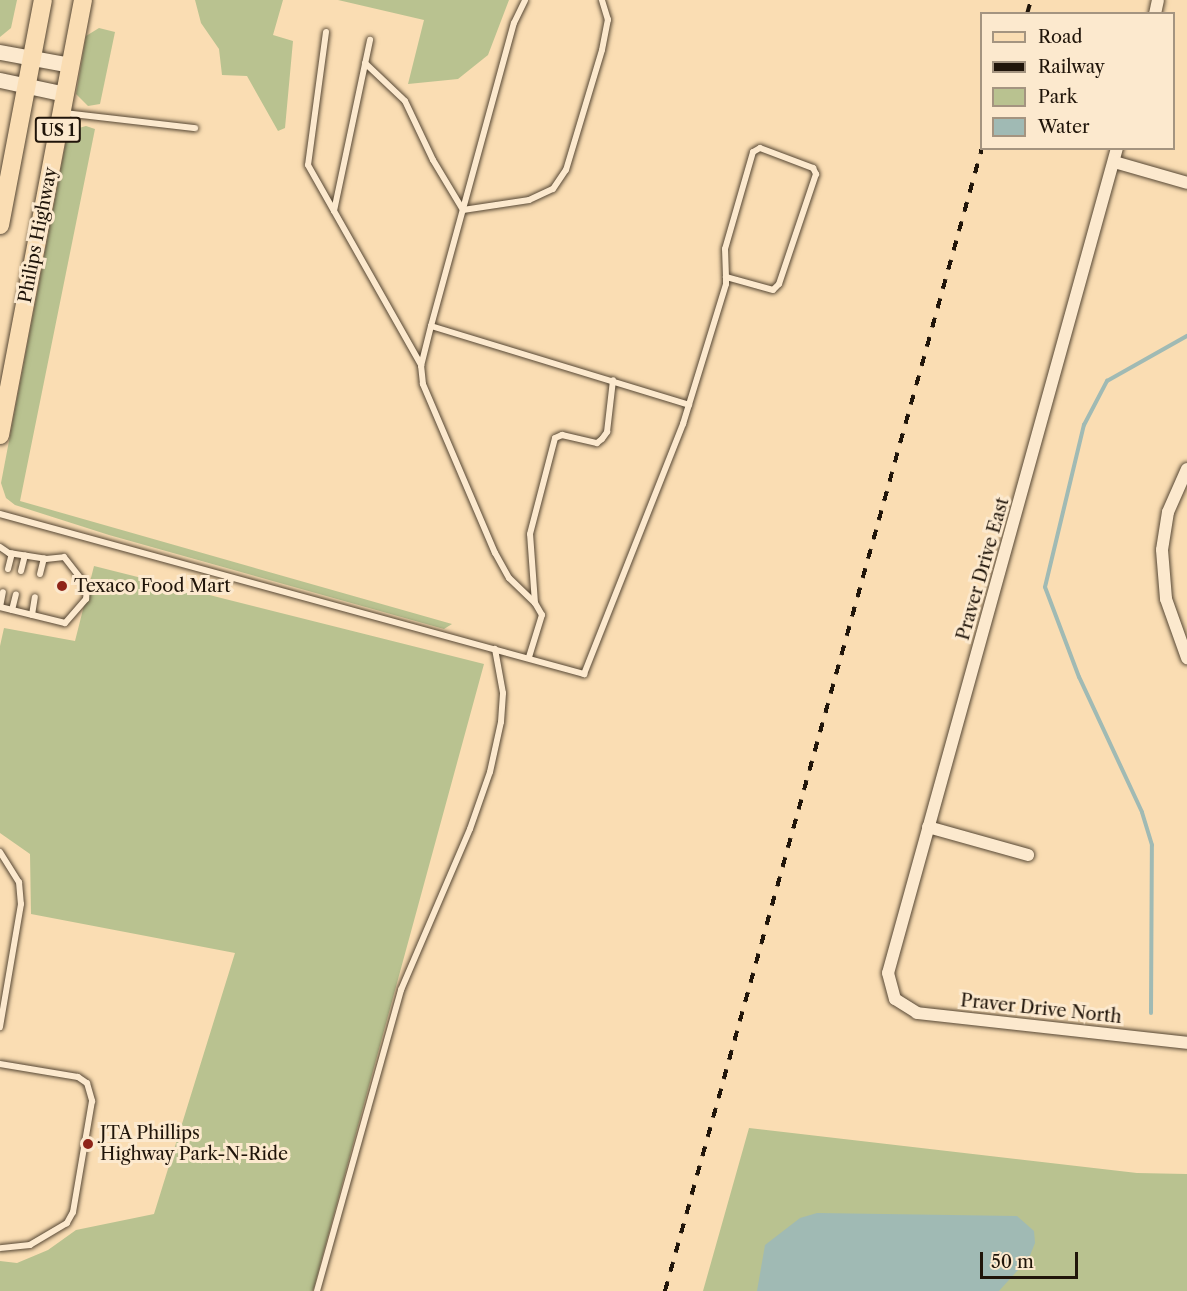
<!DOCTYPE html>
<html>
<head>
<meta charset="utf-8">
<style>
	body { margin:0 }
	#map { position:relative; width:1187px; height:1291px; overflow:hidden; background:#faddb3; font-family:"Libre Caslon Text",serif }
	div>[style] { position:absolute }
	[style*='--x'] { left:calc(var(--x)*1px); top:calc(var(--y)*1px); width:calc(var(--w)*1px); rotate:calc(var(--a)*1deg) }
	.green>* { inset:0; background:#b9c290 }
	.water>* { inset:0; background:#a0bab4 }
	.stream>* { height:4px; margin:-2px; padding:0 2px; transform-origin:2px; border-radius:2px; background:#a0bab4 }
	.roads { filter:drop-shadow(0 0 2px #564734) drop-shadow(0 0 2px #564734) }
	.service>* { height:6px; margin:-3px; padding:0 3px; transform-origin:3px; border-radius:3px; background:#fce9ce }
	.minor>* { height:12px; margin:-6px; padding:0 6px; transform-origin:6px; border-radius:6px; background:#fce9ce }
	.tertiary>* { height:15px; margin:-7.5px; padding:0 7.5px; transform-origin:7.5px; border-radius:7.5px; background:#fce9ce }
	.primary>* { height:18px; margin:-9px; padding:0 9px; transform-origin:9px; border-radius:9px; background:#faddb3 }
	.rail>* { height:4px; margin-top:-2px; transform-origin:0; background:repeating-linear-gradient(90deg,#20150a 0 10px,transparent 0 20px) }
	.dots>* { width:16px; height:16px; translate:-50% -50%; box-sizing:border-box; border:3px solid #fce9ce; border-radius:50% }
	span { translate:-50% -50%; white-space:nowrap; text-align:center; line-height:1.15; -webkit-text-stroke:6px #fce9ce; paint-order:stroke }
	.shield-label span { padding:2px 4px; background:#fce9ce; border:2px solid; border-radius:4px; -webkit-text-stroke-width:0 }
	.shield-label { font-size:16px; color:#20150a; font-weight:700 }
	.street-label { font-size:18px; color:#20150a }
	.poi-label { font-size:18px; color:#20150a }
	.left { translate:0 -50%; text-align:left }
	.legend { position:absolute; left:980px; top:12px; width:195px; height:138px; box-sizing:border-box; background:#fce9ce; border:2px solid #a49480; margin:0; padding:8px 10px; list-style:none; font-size:18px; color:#20150a }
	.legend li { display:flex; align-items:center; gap:12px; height:30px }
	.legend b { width:30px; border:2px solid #a49480 }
	.scale { position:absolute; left:980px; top:1252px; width:98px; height:27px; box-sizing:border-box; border:3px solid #20150a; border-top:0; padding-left:8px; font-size:18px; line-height:21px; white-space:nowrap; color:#20150a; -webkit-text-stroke:4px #fce9ce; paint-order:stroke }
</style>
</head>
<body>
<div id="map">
	<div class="green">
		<div style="clip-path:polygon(0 0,17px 0,11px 28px,0 37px)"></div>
		<div style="clip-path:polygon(195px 0,283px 0,273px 35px,293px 41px,285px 128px,278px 131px,247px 76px,222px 75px,219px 49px,201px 23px)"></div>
		<div style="clip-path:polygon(338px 0,509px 0,488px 55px,458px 79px,408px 84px,424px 20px)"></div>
		<div style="clip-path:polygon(99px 28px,115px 32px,100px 104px,88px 106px,76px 94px,86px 36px)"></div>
		<div style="clip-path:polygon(86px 126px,95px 129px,20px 501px,452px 624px,444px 629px,109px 535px,15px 505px,6px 498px,1px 483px,67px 136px,72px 130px)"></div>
		<div style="clip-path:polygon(94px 566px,484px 664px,313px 1291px,0 1291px,0 1261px,17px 1263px,48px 1250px,76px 1230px,154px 1214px,235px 953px,31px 914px,30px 854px,0 833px,0 646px,4px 628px,75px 641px)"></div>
		<div style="clip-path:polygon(749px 1128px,1137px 1173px,1187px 1174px,1187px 1291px,703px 1291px)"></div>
	</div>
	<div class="water">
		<div style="clip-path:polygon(817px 1213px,1017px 1216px,1034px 1231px,1035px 1243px,1029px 1258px,999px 1291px,757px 1291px,765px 1245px,800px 1218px)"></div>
	</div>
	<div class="stream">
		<div style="--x:1151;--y:1013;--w:168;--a:-89.7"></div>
		<div style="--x:1152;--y:845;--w:34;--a:-107"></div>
		<div style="--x:1142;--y:812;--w:149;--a:-115"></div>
		<div style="--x:1079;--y:677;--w:96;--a:-110.7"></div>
		<div style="--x:1045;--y:587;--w:167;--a:-76.5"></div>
		<div style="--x:1084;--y:425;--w:50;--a:-62.4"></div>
		<div style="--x:1107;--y:381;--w:92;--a:-29.4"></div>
	</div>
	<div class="roads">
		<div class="service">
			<div style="--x:326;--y:32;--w:134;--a:97.7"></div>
			<div style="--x:308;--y:165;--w:230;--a:60.5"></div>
			<div style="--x:365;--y:63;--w:55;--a:43.5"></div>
			<div style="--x:405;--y:101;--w:65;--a:64.6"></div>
			<div style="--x:433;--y:160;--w:58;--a:59"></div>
			<div style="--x:65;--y:113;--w:131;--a:6.6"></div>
			<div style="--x:463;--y:210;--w:67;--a:-8.6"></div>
			<div style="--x:529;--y:200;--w:26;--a:-25"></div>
			<div style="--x:553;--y:189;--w:23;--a:-56"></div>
			<div style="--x:566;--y:170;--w:125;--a:-73.3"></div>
			<div style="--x:602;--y:50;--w:31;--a:-79"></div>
			<div style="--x:608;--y:20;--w:21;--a:-107"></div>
			<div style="--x:334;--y:211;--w:175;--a:-78.1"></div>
			<div style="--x:431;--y:326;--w:314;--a:-74.7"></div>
			<div style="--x:514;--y:23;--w:25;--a:-64"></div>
			<div style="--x:0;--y:514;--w:606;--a:15.32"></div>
			<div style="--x:584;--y:674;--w:269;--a:-68.4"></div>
			<div style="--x:683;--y:424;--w:146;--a:-72.9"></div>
			<div style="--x:726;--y:284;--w:7;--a:-90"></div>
			<div style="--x:726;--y:277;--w:28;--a:-92"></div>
			<div style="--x:725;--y:249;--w:101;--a:-73.9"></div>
			<div style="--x:753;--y:152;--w:8;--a:-30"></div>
			<div style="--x:760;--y:148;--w:57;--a:20.7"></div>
			<div style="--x:813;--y:168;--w:7;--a:63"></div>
			<div style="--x:816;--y:174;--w:116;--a:108.6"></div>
			<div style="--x:779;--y:284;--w:8;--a:135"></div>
			<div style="--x:773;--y:290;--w:49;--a:-164.5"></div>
			<div style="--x:0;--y:547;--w:11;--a:34"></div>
			<div style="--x:9;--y:553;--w:37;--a:9"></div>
			<div style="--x:46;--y:559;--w:18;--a:-6"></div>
			<div style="--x:64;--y:557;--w:37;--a:52"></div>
			<div style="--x:87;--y:586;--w:13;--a:94"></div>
			<div style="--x:86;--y:599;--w:32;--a:131"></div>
			<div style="--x:65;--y:623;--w:67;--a:-166.2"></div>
			<div style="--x:8;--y:569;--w:16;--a:-76"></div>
			<div style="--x:21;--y:571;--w:16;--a:-76"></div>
			<div style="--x:40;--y:574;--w:16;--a:-76"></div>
			<div style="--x:535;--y:603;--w:69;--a:-94.1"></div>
			<div style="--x:530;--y:534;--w:99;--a:-75.4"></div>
			<div style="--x:555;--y:438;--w:8;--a:-23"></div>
			<div style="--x:562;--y:435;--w:36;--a:13"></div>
			<div style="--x:597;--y:443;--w:6;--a:-39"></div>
			<div style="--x:602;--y:439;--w:9;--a:-54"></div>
			<div style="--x:607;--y:432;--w:52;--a:-83.4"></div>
			<div style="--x:0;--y:607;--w:15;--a:-79"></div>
			<div style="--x:12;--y:610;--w:16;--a:-76"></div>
			<div style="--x:32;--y:615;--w:18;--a:-81"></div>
			<div style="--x:529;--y:657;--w:44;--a:-72.8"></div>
			<div style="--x:542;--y:615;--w:14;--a:-120"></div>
			<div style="--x:535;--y:603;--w:36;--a:-136"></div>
			<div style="--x:509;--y:578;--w:29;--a:-119"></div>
			<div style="--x:495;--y:553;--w:184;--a:-113.1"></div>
			<div style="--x:423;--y:384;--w:18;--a:-96"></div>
			<div style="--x:421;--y:366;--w:41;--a:-76"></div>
			<div style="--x:431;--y:326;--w:270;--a:17"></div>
			<div style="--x:0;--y:852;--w:36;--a:58"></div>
			<div style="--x:19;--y:882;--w:22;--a:85"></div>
			<div style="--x:21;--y:904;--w:125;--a:99.7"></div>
			<div style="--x:0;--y:1064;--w:79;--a:9.5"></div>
			<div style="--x:78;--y:1077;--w:11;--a:34"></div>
			<div style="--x:87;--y:1083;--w:19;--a:74"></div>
			<div style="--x:92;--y:1101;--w:113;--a:99.7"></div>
			<div style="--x:73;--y:1212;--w:13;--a:119"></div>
			<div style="--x:67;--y:1223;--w:43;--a:149.3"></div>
			<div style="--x:30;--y:1245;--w:30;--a:174"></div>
			<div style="--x:317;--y:1291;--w:313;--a:-74.4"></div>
			<div style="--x:401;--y:990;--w:175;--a:-66.8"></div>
			<div style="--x:470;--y:829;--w:60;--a:-70.7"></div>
			<div style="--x:490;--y:772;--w:51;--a:-77.6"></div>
			<div style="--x:501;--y:722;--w:29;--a:-86"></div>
			<div style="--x:503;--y:693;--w:45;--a:-100.3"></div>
		</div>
		<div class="minor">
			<div style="--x:1155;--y:14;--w:14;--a:-78"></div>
			<div style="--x:1117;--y:148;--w:856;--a:105.51"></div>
			<div style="--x:888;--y:973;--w:27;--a:75"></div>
			<div style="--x:895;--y:999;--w:26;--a:32"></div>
			<div style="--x:917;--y:1013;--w:272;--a:6.3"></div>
			<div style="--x:1114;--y:162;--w:76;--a:16"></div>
			<div style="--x:1187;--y:469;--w:47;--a:113.8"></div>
			<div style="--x:1168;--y:512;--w:38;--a:99"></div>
			<div style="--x:1162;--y:550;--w:49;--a:85.3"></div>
			<div style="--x:1166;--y:599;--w:63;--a:70.4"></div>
			<div style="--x:928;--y:827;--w:104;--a:15.6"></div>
		</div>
		<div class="tertiary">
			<div style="--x:0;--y:52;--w:71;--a:10.5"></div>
			<div style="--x:0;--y:80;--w:66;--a:12.2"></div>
		</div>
		<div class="primary">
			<div style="--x:0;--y:225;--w:229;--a:-79.2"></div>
			<div style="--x:0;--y:435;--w:443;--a:-79.2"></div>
		</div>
	</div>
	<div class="rail">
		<div style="--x:1027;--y:14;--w:15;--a:-74"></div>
		<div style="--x:665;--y:1291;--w:1186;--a:-74.5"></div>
	</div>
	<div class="dots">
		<div style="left:62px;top:586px;background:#8f2418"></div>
		<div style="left:88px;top:1144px;background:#8f2418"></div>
	</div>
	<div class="shield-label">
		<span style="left:58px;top:130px">US 1</span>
	</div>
	<div class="street-label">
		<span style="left:38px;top:235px;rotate:-79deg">Philips Highway</span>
		<span style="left:983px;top:569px;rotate:-74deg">Praver Drive East</span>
		<span style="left:1041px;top:1009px;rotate:6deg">Praver Drive North</span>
	</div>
	<div class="poi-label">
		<span class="left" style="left:74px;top:586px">Texaco Food Mart</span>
		<span class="left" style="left:100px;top:1144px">JTA Phillips<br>Highway Park-N-Ride</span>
	</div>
	<ul class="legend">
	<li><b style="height:8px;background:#faddb3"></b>Road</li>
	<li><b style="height:8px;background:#20150a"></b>Railway</li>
	<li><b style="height:16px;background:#b9c290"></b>Park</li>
	<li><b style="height:16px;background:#a0bab4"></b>Water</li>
	</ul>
	<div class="scale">50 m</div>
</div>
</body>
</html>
